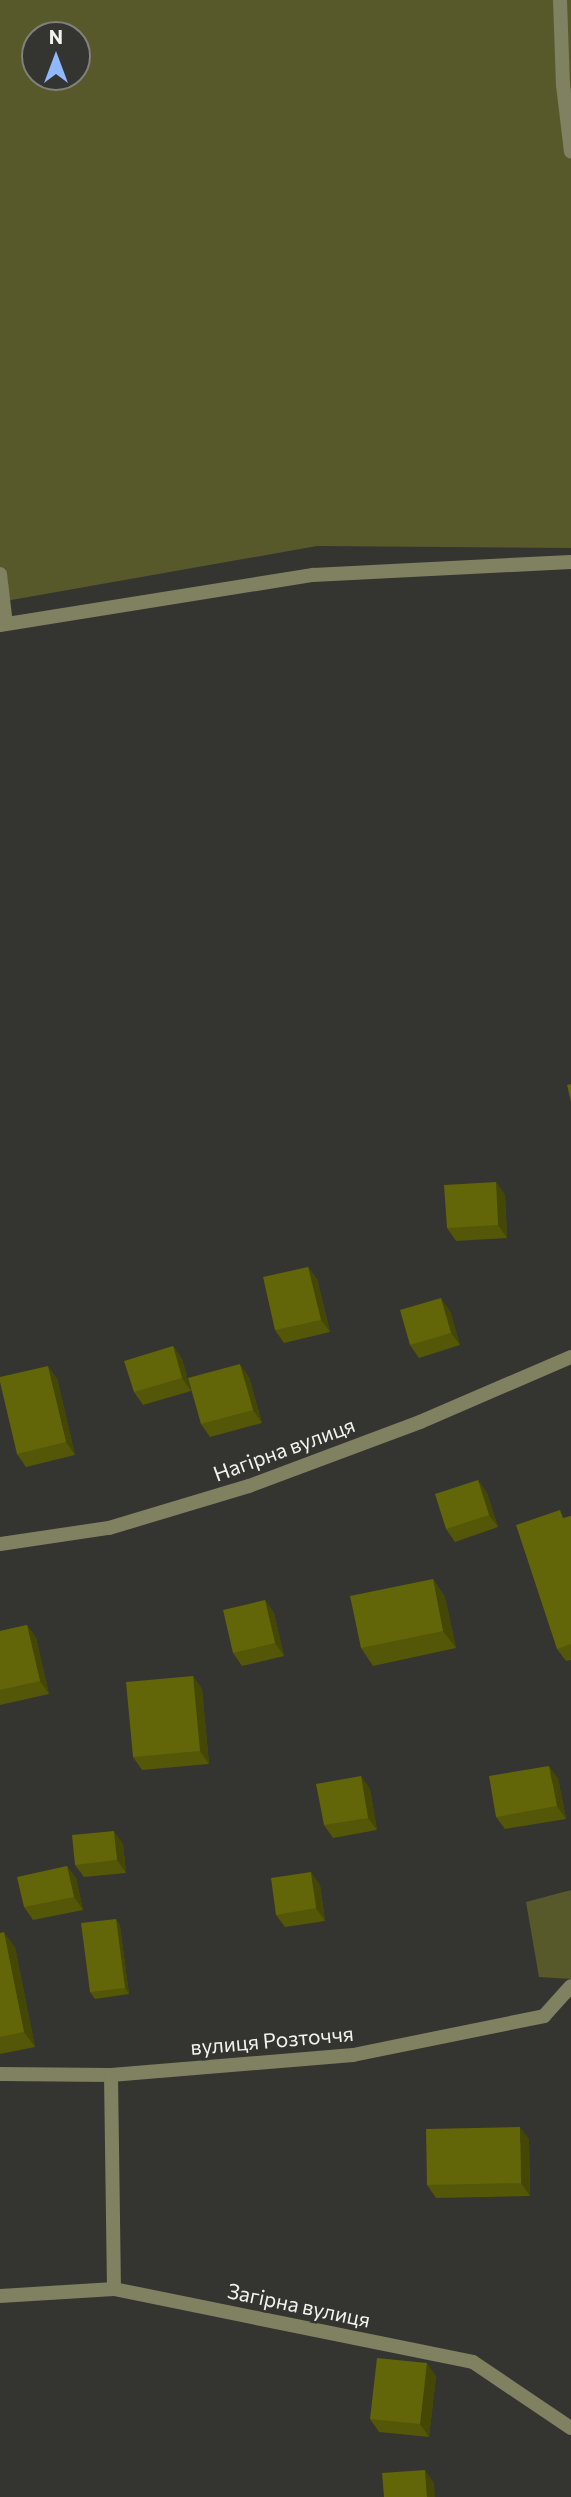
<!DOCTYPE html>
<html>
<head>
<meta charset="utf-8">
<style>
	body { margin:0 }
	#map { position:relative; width:571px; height:2497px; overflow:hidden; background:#343430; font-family:Commissioner,sans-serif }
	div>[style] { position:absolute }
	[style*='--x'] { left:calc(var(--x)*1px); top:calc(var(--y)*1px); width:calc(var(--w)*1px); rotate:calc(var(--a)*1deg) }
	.green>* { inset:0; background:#57592b }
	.service>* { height:14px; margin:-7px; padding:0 7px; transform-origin:7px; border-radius:7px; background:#7f8161 }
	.minor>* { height:14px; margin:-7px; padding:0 7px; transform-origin:7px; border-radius:7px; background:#7f8161 }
	.wall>* { inset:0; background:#545707 }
	.shaded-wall>* { inset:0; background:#454706 }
	.building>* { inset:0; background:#626508 }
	span { translate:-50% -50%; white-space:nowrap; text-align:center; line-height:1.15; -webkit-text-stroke:5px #343430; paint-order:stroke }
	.street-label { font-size:21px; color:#f1f2ef }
	.north { position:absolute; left:21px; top:21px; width:70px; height:70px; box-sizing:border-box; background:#343430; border:2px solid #80807c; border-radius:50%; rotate:0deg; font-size:19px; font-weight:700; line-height:28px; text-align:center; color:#f1f2ef }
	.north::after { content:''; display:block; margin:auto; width:24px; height:32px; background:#90b8fd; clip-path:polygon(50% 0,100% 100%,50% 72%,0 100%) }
</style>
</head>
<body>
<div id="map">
	<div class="green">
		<div style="clip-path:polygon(evenodd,0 0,571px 0,571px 548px,317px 546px,0 602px,0 0,35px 35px,77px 35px,77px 77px,35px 77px,35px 35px)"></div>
		<div style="clip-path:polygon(571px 1890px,571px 1979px,539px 1977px,526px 1902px)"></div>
	</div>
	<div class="service">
		<div style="--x:560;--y:0;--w:85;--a:88"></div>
		<div style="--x:563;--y:85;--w:67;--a:83.2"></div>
		<div style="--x:0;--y:574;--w:50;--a:83.2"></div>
		<div style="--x:544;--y:2016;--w:40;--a:-48"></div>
	</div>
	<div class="minor">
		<div style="--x:0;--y:625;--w:317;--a:-9.1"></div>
		<div style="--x:313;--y:575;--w:258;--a:-2.9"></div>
		<div style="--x:0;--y:1544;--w:110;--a:-8.4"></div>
		<div style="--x:109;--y:1528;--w:146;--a:-16.7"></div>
		<div style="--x:249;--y:1486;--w:183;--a:-20.5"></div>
		<div style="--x:420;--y:1422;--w:164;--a:-23.3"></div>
		<div style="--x:0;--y:2074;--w:111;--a:0.5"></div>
		<div style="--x:111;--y:2075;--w:243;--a:-4.7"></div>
		<div style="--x:353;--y:2055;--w:195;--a:-11.5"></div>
		<div style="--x:111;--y:2075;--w:214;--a:89.2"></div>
		<div style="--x:0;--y:2296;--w:114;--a:-3.5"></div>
		<div style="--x:114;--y:2289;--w:366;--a:11.5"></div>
		<div style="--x:473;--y:2362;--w:118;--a:34"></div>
	</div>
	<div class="wall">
		<div style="clip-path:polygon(496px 1182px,505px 1195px,507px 1238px,456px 1241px,447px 1228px)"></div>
		<div style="clip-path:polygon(308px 1267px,317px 1279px,330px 1332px,284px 1343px,275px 1330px)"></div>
		<div style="clip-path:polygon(450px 1311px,460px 1345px,419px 1358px,410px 1345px)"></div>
		<div style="clip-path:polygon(173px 1346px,182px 1359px,191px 1391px,143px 1405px,134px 1392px)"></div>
		<div style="clip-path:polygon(249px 1377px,262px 1423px,210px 1437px,201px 1424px)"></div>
		<div style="clip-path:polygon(57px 1378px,75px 1455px,26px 1467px,17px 1454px)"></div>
		<div style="clip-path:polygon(478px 1480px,487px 1493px,498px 1527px,455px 1542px,446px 1529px)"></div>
		<div style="clip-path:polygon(571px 1516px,571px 1660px,566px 1661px,557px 1649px,565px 1518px)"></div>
		<div style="clip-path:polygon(433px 1579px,445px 1597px,456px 1648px,373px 1666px,361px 1648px)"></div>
		<div style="clip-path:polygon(265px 1600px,274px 1613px,284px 1656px,242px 1666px,233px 1653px)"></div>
		<div style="clip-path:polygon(27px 1625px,36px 1638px,49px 1694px,0 1705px,0 1631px)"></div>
		<div style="clip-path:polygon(193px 1676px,202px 1689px,209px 1764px,142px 1770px,133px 1757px)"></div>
		<div style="clip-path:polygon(361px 1776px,370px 1789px,377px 1830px,333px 1838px,324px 1825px)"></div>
		<div style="clip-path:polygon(558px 1778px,566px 1819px,505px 1829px,496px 1817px)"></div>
		<div style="clip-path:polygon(123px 1844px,126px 1873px,84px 1877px,75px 1865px)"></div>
		<div style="clip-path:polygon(67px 1866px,76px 1878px,83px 1910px,33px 1920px,24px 1907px)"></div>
		<div style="clip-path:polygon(320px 1885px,325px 1921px,285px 1927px,276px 1915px)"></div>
		<div style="clip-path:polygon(116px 1919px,120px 1926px,129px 1994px,95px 1999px,90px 1992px)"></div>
		<div style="clip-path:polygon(0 1933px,15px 1947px,35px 2047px,0 2054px)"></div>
		<div style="clip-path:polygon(529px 2139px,530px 2196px,436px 2198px,427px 2185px)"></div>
		<div style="clip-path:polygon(436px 2376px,429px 2437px,379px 2432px,370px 2419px)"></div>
	</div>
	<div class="shaded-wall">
		<div style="clip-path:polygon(496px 1182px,505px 1195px,507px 1238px,498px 1225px)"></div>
		<div style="clip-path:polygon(308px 1267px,317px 1279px,330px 1332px,321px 1320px)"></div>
		<div style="clip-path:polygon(441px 1298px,450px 1311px,460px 1345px,451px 1333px)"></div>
		<div style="clip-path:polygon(173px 1346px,182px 1359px,191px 1391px,182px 1378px)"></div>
		<div style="clip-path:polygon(240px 1364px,249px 1377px,262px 1423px,253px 1410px)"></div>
		<div style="clip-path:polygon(48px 1366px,57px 1378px,75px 1455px,66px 1442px)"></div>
		<div style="clip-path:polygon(478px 1480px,487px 1493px,498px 1527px,489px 1515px)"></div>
		<div style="clip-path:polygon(433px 1579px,445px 1597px,456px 1648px,443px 1631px)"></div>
		<div style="clip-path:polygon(265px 1600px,274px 1613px,284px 1656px,275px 1643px)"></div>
		<div style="clip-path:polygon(27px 1625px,36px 1638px,49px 1694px,40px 1681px)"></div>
		<div style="clip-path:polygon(193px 1676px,202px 1689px,209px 1764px,200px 1751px)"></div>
		<div style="clip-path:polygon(549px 1766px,558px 1778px,566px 1819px,557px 1806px)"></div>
		<div style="clip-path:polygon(361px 1776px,370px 1789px,377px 1830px,368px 1818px)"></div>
		<div style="clip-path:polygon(114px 1831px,123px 1844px,126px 1873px,117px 1860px)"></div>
		<div style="clip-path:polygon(67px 1866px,76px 1878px,83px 1910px,74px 1897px)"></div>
		<div style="clip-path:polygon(311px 1872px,320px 1885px,325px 1921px,316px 1908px)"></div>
		<div style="clip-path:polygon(116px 1919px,120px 1926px,129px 1994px,125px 1988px)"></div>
		<div style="clip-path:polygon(4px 1932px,15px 1947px,35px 2047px,24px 2032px)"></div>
		<div style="clip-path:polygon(520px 2127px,529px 2139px,530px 2196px,521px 2183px)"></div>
		<div style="clip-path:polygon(427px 2363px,436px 2376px,429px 2437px,420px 2424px)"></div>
		<div style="clip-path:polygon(425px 2470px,434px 2483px,435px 2497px,427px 2497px)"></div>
	</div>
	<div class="building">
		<div style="clip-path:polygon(571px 1084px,571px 1102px,567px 1085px)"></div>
		<div style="clip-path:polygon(496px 1182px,498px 1225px,447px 1228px,444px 1185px)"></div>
		<div style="clip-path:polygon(308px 1267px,321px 1320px,275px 1330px,263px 1277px)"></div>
		<div style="clip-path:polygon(441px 1298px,451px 1333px,410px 1345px,400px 1310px)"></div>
		<div style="clip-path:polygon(173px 1346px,182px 1378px,134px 1392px,124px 1361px)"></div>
		<div style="clip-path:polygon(240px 1364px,253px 1410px,201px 1424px,188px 1378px)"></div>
		<div style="clip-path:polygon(48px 1366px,66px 1442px,17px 1454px,0 1382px,0 1377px)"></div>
		<div style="clip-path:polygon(478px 1480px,489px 1515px,446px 1529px,435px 1494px)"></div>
		<div style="clip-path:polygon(560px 1510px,563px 1518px,571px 1516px,571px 1644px,557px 1649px,516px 1525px)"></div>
		<div style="clip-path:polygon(433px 1579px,443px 1631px,361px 1648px,350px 1596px)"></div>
		<div style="clip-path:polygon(265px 1600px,275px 1643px,233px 1653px,223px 1610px)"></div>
		<div style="clip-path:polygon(27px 1625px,40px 1681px,0 1690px,0 1631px)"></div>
		<div style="clip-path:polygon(193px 1676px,200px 1751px,133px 1757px,126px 1682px)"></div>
		<div style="clip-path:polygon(549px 1766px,557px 1806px,496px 1817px,489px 1776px)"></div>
		<div style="clip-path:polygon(361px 1776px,368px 1818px,324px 1825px,316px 1784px)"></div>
		<div style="clip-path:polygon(114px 1831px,117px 1860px,75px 1865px,72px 1835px)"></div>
		<div style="clip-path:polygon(67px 1866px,74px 1897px,24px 1907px,17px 1877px)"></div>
		<div style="clip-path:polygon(311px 1872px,316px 1908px,276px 1915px,271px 1878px)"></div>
		<div style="clip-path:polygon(116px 1919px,125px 1988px,90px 1992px,81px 1923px)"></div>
		<div style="clip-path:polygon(4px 1932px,24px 2032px,0 2037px,0 1933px)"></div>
		<div style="clip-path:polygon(520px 2127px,521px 2183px,427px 2185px,426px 2129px)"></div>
		<div style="clip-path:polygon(377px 2358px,427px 2363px,420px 2424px,370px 2419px)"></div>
		<div style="clip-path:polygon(425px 2470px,427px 2497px,384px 2497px,382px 2473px)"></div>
	</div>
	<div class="street-label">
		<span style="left:284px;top:1449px;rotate:-20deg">Нагірна вулиця</span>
		<span style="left:272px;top:2040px;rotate:-5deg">вулиця Розточчя</span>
		<span style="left:299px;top:2305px;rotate:12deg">Загірна вулиця</span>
	</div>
	<div class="north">N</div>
</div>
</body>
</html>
